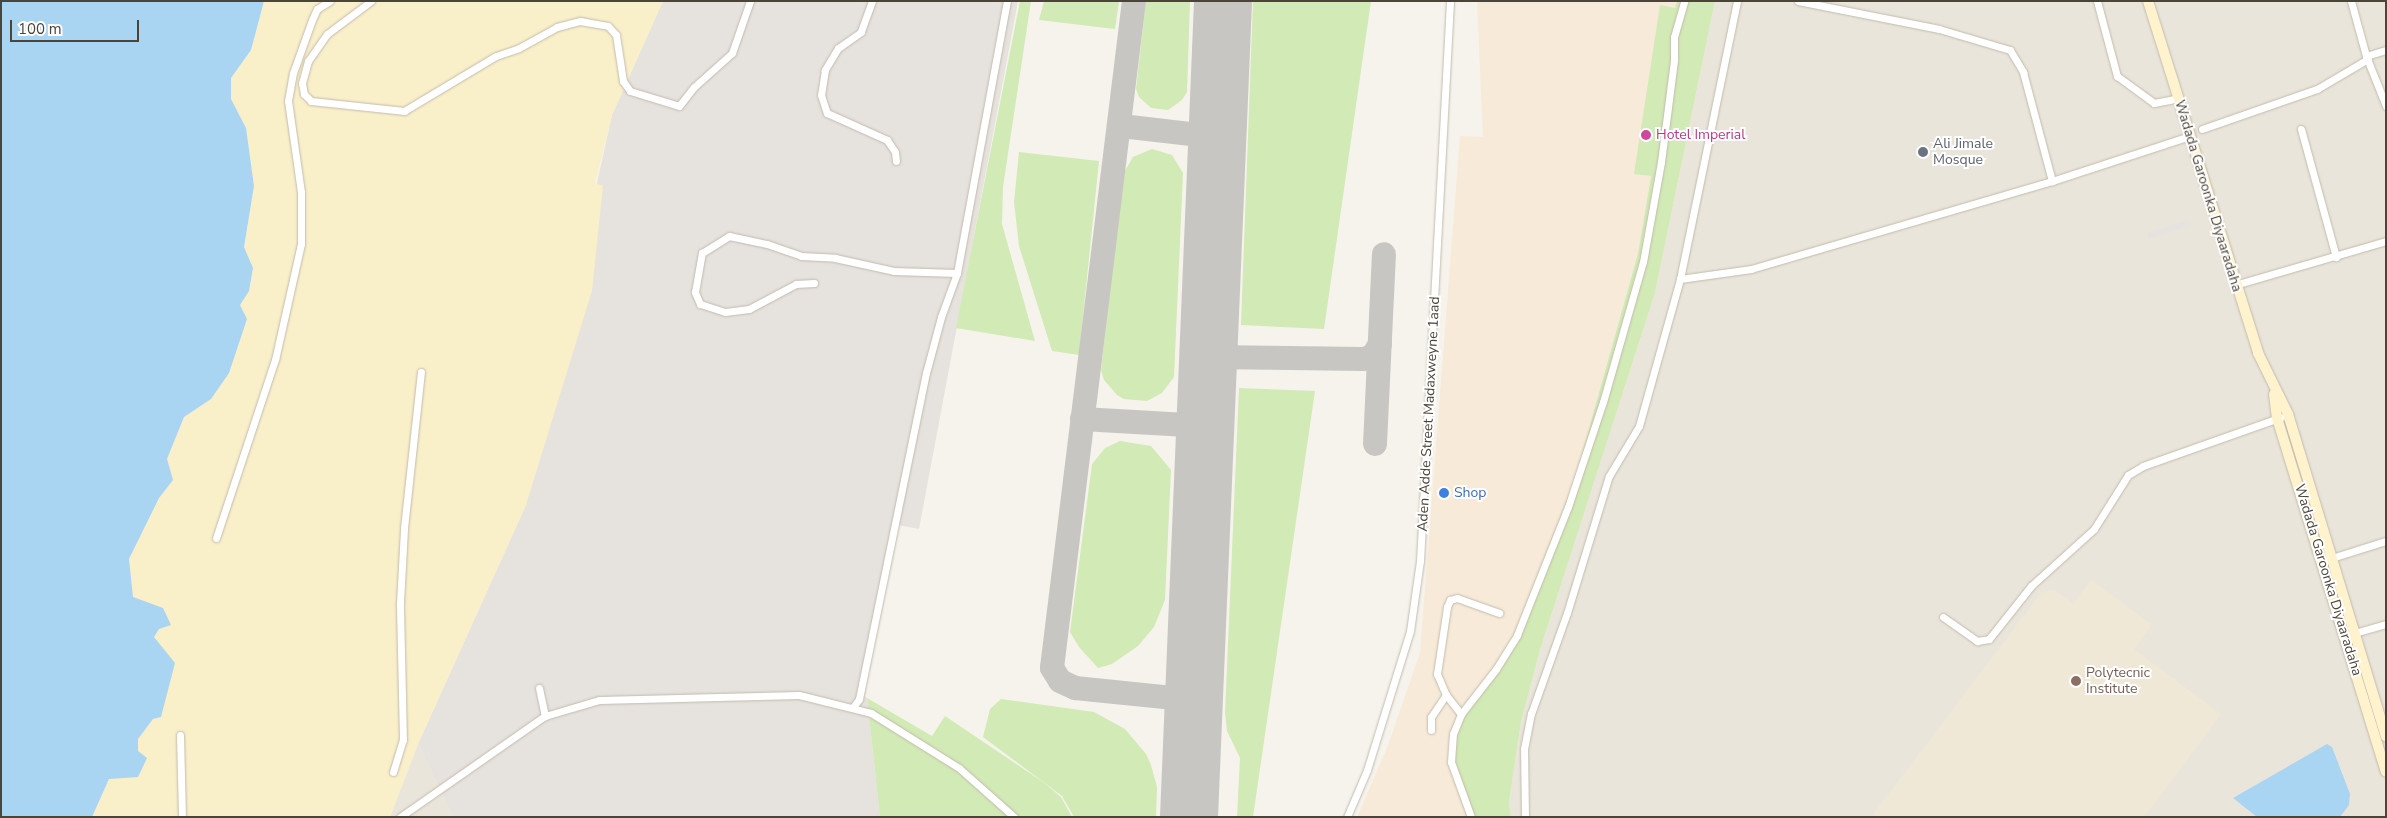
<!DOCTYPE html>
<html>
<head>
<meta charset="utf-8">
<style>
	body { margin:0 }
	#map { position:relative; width:2387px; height:818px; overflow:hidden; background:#f6f3ec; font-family:"Nunito Sans",sans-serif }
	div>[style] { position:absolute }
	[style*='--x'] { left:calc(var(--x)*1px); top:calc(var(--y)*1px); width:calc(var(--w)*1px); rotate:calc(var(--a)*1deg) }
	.residential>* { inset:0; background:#eae5da }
	.commercial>* { inset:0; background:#f7ead8 }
	.industrial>* { inset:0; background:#e6e2dd }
	.education>* { inset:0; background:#efe8d6 }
	.green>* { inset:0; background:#d2eab5 }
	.sand>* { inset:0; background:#f9efc9 }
	.parking>* { inset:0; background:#e5e3e0 }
	.water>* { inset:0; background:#a9d4f2 }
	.taxiway>* { height:24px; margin:-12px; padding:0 12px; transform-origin:12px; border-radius:12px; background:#c8c6c3 }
	.runway>* { height:58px; margin:-29px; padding:0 29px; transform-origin:29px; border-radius:29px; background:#c8c6c3 }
	.roads { filter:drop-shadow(0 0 1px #c2bbae) drop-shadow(0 0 1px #c2bbae) }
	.minor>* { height:7px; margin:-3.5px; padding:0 3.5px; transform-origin:3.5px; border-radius:3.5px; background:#fff }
	.secondary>* { height:10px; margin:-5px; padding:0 5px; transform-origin:5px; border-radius:5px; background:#fff3cd }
	.dots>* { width:14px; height:14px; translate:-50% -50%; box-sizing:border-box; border:2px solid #fff; border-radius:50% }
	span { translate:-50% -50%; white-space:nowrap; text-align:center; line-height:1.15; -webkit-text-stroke:4px #fff; paint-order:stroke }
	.hotel-label { font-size:14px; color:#b23c85 }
	.left { translate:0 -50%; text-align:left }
	.worship-label { font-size:14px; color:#5b616d }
	.street-label { font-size:14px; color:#4b4439 }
	.shop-label { font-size:14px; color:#366cbe }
	.education-label { font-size:14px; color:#785e54 }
	.frame { position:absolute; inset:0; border:2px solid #4b4439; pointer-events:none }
	.scale { position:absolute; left:10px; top:20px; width:129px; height:22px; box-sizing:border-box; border:2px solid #4b4439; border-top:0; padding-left:6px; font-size:15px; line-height:18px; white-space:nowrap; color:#4b4439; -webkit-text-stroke:4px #fff; paint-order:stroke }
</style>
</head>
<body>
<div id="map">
	<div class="residential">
		<div style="clip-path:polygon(1715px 1px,2386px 1px,2386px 817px,1511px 817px,1509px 802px,1521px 722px,1540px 650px,1655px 293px)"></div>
		<div style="clip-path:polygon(418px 744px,453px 817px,390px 817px)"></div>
	</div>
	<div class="commercial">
		<div style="clip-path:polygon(1477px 1px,1677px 1px,1675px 8px,1660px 6px,1635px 174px,1651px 176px,1638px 252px,1574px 482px,1467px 817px,1357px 817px,1387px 748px,1420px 653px,1460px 136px,1483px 137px)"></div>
	</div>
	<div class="industrial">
		<div style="clip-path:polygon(663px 1px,1018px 1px,919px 529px,898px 525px,864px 696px,867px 698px,880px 817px,453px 817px,418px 744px,526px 505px,612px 115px)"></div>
	</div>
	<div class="education">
		<div style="clip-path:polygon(2091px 580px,2152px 625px,2134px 649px,2221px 714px,2144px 817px,1871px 817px,2042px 592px,2055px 590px,2073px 604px)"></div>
	</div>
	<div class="green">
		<div style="clip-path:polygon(1020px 1px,1031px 1px,1003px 187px,1002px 224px,1035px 341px,956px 328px)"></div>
		<div style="clip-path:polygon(1044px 1px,1119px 1px,1115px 29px,1039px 20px)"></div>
		<div style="clip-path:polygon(1146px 1px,1190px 1px,1187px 92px,1182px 100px,1168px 110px,1151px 108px,1139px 97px,1136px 89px)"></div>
		<div style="clip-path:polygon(1253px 1px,1371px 1px,1324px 329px,1241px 325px)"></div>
		<div style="clip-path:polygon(1677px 1px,1715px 1px,1655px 293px,1540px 650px,1521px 722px,1509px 802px,1511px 817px,1467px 817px,1450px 769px,1459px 715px,1508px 649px,1574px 482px,1638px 253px,1651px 176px,1634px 174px,1660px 5px,1675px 8px)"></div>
		<div style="clip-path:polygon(1152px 149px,1172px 155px,1183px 173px,1174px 377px,1162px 393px,1147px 401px,1124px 399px,1117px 395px,1104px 380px,1101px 370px,1123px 174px,1133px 157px)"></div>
		<div style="clip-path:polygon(1019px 152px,1099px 161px,1079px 355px,1052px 351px,1019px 246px,1014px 202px)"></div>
		<div style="clip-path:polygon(1239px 388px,1315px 391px,1253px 817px,1237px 817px,1240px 758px,1227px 731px,1225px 713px)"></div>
		<div style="clip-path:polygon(1120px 441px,1151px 446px,1171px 470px,1165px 600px,1154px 627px,1138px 646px,1112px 664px,1098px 668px,1079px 647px,1070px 632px,1092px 464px,1105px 448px)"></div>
		<div style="clip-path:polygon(867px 698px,932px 736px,945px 716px,1043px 782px,1061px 797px,1072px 817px,880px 817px)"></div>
		<div style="clip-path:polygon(1001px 699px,1094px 712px,1125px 729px,1146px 754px,1151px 765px,1157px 787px,1156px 817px,1074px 817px,1062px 796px,983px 737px,990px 709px)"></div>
	</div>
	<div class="sand">
		<div style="clip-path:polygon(264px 1px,663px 1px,612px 115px,595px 183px,603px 186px,592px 291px,526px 505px,418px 744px,390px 817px,92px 817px,109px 779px,138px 751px,138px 739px,153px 719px,166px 655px,154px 637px,159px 629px,133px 597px,129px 559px,159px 498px,172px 480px,167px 459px,184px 417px,211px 399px,239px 305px,249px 291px,253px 268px,244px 247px,254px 186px,246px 128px,231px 99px,231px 78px,251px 50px)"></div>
	</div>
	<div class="parking">
		<div style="clip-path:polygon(2186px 221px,2188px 226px,2149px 239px,2147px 233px)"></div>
	</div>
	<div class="water">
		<div style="clip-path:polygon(1px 1px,264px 1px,251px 50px,231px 78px,231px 99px,246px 128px,254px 186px,244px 247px,253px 268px,249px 291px,240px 305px,247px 319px,229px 373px,211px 399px,184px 417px,167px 459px,173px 480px,159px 498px,129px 559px,133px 597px,163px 608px,171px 625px,159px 629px,154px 637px,175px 663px,161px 717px,153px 719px,138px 739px,138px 751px,147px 758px,138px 777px,109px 779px,92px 817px,1px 817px)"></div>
		<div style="clip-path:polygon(2327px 744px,2332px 747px,2350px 794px,2349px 805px,2340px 817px,2257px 817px,2233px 798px)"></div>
	</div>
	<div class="taxiway">
		<div style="--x:1134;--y:1;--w:672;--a:97.01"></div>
		<div style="--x:1052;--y:668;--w:15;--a:58"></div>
		<div style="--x:1060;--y:681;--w:17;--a:25"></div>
		<div style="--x:1075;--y:688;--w:120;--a:5.8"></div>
		<div style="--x:1130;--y:127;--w:88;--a:6.6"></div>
		<div style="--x:1208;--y:357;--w:155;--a:0.7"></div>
		<div style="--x:1363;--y:359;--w:9;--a:-13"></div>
		<div style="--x:1372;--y:357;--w:15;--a:-58"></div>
		<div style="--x:1082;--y:419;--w:123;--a:3.3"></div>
		<div style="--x:1375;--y:444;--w:190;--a:-87.3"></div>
	</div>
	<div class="runway">
		<div style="--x:1189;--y:817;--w:817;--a:-87.61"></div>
	</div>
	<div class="roads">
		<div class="minor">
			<div style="--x:371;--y:1;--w:55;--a:143.1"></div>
			<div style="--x:327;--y:34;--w:33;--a:125"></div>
			<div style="--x:308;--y:61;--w:23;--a:105"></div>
			<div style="--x:302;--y:83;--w:11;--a:80"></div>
			<div style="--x:304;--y:94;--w:10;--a:45"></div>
			<div style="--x:311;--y:101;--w:94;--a:6.1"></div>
			<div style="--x:404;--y:111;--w:107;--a:-30.9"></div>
			<div style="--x:496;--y:56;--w:24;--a:-19"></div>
			<div style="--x:519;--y:48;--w:43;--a:-28.9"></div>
			<div style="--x:557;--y:27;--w:24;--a:-15"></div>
			<div style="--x:580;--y:21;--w:28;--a:10"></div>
			<div style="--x:608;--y:26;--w:12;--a:48"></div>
			<div style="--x:616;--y:35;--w:47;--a:81.3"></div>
			<div style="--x:623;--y:81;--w:12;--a:55"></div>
			<div style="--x:630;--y:91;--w:51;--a:17"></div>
			<div style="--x:679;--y:106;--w:24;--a:-52"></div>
			<div style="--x:694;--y:87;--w:51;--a:-41.8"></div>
			<div style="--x:732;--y:53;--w:55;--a:-70.9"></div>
			<div style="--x:872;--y:1;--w:33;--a:110"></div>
			<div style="--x:861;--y:32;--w:28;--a:145"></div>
			<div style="--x:838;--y:48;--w:26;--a:121"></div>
			<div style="--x:825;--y:70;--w:25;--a:99"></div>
			<div style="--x:821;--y:95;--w:19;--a:72"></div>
			<div style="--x:827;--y:113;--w:66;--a:24.2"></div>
			<div style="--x:887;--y:140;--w:14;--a:56"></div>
			<div style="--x:895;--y:152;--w:9;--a:84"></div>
			<div style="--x:1798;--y:1;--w:144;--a:11.2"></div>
			<div style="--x:1939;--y:29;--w:74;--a:16.5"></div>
			<div style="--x:2010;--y:50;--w:26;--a:59"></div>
			<div style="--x:2023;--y:72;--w:113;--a:75.1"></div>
			<div style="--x:2097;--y:1;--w:78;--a:75.1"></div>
			<div style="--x:2117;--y:76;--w:46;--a:36.1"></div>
			<div style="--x:2154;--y:103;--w:25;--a:-11"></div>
			<div style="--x:2351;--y:1;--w:57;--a:74.7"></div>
			<div style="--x:2366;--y:56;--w:54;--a:68.2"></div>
			<div style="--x:2366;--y:56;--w:21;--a:-17"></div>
			<div style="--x:2202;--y:129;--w:122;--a:-19.2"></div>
			<div style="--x:2317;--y:89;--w:59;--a:-30.5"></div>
			<div style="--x:2301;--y:129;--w:133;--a:74.7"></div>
			<div style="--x:1680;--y:279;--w:72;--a:-8"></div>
			<div style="--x:1751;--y:269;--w:314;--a:-16.3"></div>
			<div style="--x:2052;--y:181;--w:145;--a:-18.1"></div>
			<div style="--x:814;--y:283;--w:18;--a:177"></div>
			<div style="--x:796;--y:284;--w:53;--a:152"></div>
			<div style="--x:749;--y:309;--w:24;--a:173"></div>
			<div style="--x:725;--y:312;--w:26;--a:-162"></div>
			<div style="--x:700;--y:304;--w:13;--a:-113"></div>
			<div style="--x:695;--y:292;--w:40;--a:-80"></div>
			<div style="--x:702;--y:253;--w:32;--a:-32"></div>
			<div style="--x:729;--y:236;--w:39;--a:12"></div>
			<div style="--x:767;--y:244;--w:36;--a:19"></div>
			<div style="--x:801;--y:256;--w:34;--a:3"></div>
			<div style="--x:835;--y:258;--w:60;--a:12.4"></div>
			<div style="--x:894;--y:271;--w:63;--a:1.8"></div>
			<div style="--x:2235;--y:285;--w:157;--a:-16.2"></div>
			<div style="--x:216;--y:538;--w:188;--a:-71.7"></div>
			<div style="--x:275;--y:360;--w:119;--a:-77.4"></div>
			<div style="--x:301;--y:244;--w:52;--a:-90"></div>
			<div style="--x:301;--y:192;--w:92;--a:-98.1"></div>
			<div style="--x:288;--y:101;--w:28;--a:-80"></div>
			<div style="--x:293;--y:73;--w:56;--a:-70.3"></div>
			<div style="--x:312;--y:20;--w:12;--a:-66"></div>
			<div style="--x:317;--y:9;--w:15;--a:-32"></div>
			<div style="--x:2322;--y:561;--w:67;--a:-17.4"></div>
			<div style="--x:1943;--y:617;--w:42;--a:35.2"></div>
			<div style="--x:1977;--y:641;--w:12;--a:-9"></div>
			<div style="--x:1989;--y:639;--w:68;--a:-51.6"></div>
			<div style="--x:2031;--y:586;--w:85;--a:-42.1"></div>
			<div style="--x:2094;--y:529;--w:64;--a:-57.8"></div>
			<div style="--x:2128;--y:475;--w:17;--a:-31"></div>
			<div style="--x:2143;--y:466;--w:146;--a:-19.5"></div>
			<div style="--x:2344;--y:636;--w:44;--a:-15.9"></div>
			<div style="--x:539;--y:688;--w:29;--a:78"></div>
			<div style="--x:853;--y:707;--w:10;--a:-53"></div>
			<div style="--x:859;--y:699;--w:333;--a:-78.4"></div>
			<div style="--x:926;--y:373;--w:58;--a:-75"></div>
			<div style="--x:941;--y:317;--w:47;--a:-70"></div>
			<div style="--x:957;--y:273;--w:277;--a:-79.6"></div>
			<div style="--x:1461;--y:714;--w:24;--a:-128"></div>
			<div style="--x:1446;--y:695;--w:23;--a:-113"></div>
			<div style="--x:1437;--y:674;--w:68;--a:-81.5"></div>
			<div style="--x:1447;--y:607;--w:8;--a:-67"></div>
			<div style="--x:1450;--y:600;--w:7;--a:-16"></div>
			<div style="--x:1457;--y:598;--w:45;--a:19.7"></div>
			<div style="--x:1431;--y:730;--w:13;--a:-90"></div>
			<div style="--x:1431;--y:717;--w:27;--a:-56"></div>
			<div style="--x:180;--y:735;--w:82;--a:88.6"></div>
			<div style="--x:393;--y:772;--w:34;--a:-73"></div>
			<div style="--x:403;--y:740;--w:137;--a:-91.3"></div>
			<div style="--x:400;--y:603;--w:75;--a:-86.9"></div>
			<div style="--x:404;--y:528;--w:157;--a:-83.8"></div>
			<div style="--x:400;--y:817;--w:177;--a:-34.9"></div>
			<div style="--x:545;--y:716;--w:56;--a:-16.5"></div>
			<div style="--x:599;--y:700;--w:200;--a:-1.4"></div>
			<div style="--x:799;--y:695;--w:74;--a:14"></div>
			<div style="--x:871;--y:713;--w:104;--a:32"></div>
			<div style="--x:959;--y:768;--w:74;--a:41.7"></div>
			<div style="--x:1347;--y:817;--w:51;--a:-66.9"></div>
			<div style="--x:1367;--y:770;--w:145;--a:-72.8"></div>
			<div style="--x:1410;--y:631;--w:71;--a:-81.9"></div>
			<div style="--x:1420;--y:561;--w:561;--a:-86.93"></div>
			<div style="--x:1471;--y:817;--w:59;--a:-110"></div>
			<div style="--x:1451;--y:762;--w:28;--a:-86"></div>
			<div style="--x:1453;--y:734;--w:22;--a:-68"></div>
			<div style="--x:1461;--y:714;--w:57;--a:-52.1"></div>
			<div style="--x:1496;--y:669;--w:40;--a:-58"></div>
			<div style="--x:1517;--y:635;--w:138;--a:-68.3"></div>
			<div style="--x:1568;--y:507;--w:111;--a:-71.6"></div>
			<div style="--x:1603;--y:402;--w:146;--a:-74.1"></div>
			<div style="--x:1643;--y:262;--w:102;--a:-79.8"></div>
			<div style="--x:1661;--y:162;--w:103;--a:-82.7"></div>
			<div style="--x:1674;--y:60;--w:23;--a:-90"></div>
			<div style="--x:1674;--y:37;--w:37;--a:-74"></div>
			<div style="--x:1525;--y:817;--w:68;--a:-90.8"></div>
			<div style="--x:1524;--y:749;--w:36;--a:-79"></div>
			<div style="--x:1531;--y:714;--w:107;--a:-70.4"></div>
			<div style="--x:1567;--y:613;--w:143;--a:-73"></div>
			<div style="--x:1609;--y:476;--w:58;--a:-59"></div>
			<div style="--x:1639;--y:426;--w:153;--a:-74.4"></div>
			<div style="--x:1680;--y:279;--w:284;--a:-78.4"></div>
		</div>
		<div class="secondary">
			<div style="--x:2148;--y:1;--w:369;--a:72.6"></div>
			<div style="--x:2258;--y:353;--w:68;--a:63.8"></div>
			<div style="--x:2288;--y:414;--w:337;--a:73.1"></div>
			<div style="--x:2274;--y:394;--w:24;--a:83"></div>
			<div style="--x:2277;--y:418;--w:370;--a:72.9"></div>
		</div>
	</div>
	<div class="dots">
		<div style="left:1646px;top:135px;background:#d1479c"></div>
		<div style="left:1923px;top:152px;background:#6b7280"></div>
		<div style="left:1444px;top:493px;background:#3f7fe0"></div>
		<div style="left:2076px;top:681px;background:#8d6e63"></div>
	</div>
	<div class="hotel-label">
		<span class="left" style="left:1656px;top:135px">Hotel Imperial</span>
	</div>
	<div class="worship-label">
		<span class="left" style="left:1933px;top:152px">Ali Jimale<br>Mosque</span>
	</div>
	<div class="street-label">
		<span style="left:2208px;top:196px;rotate:73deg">Wadada Garoonka Diyaaradaha</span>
		<span style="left:1429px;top:414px;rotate:-87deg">Aden Adde Street Madaxweyne 1aad</span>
		<span style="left:2328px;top:580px;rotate:73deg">Wadada Garoonka Diyaaradaha</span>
	</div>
	<div class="shop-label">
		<span class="left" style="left:1454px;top:493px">Shop</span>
	</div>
	<div class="education-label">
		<span class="left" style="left:2086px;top:681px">Polytecnic<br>Institute</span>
	</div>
	<div class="frame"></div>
	<div class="scale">100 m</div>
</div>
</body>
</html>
